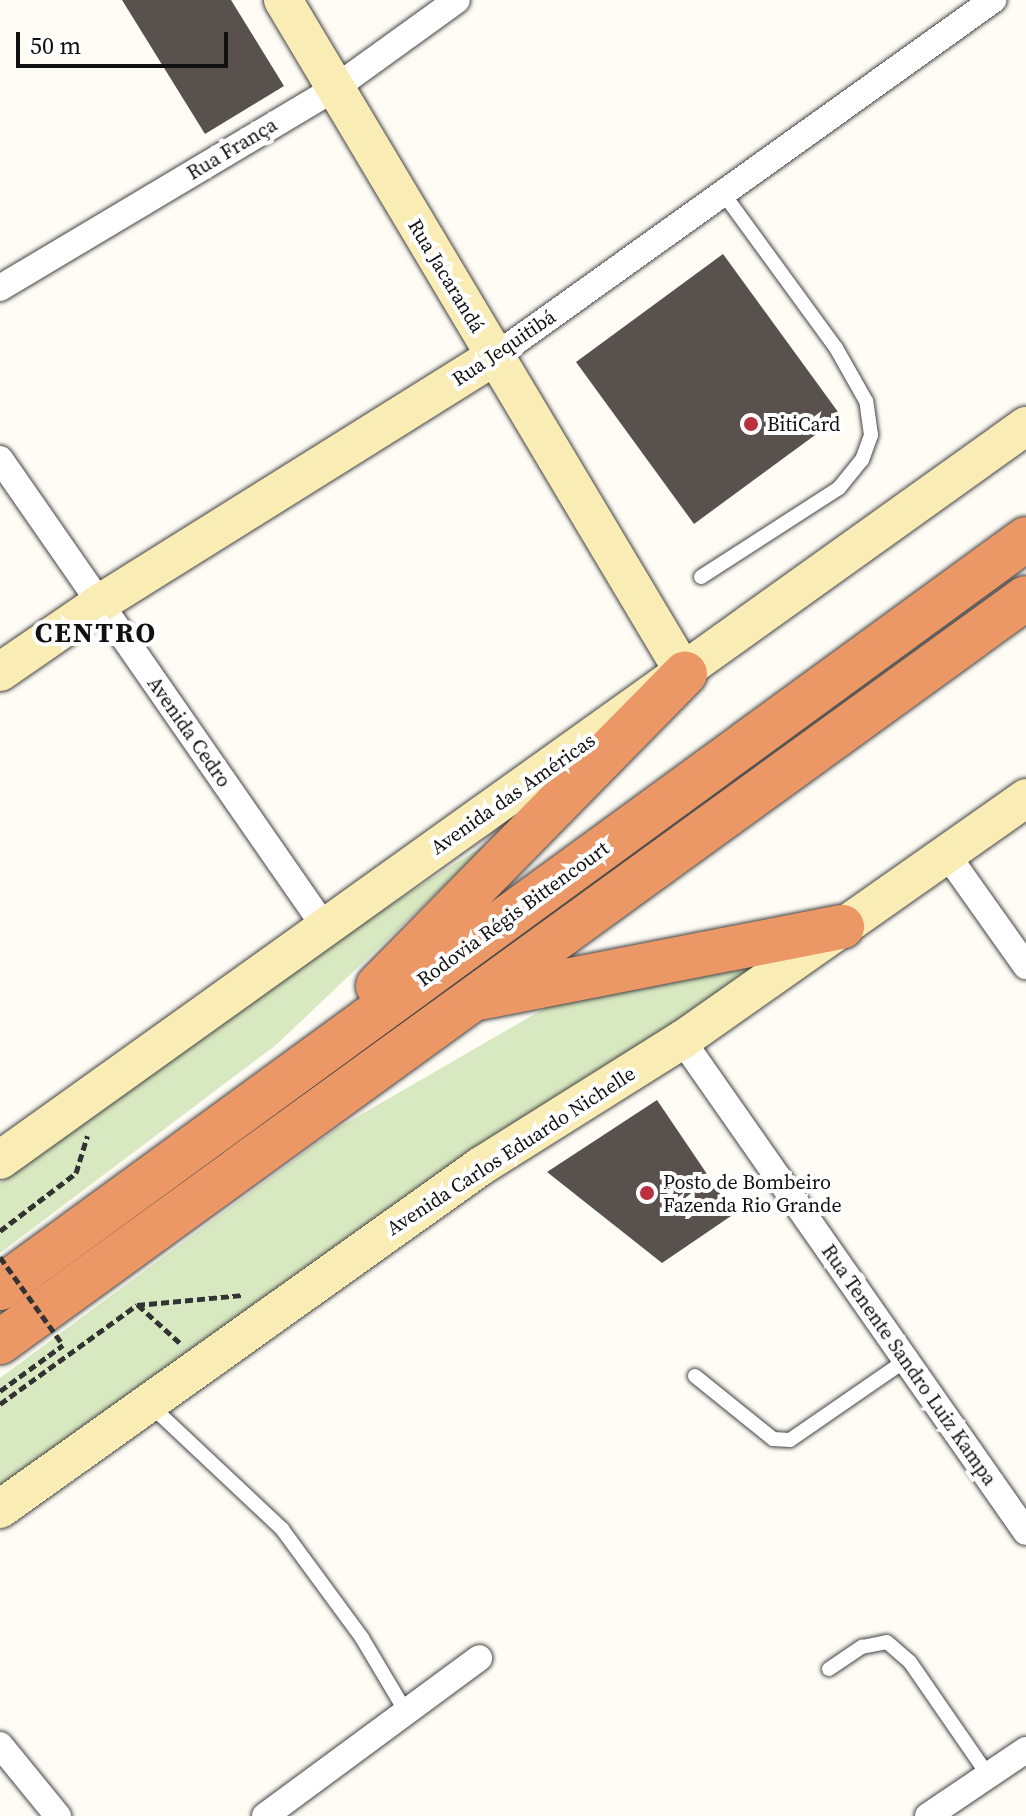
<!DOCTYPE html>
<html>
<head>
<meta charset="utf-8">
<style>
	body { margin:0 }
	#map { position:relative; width:1026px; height:1816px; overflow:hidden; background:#fefcf5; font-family:"Source Serif 4",serif }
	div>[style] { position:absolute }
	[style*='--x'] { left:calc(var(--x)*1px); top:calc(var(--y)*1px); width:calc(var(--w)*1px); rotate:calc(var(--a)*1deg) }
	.green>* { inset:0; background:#d8e8c0 }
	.building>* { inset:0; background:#59514e }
	.path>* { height:5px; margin-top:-2.5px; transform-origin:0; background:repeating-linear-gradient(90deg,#333 0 8px,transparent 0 12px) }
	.roads { filter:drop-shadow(0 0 2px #444) drop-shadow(0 0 2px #444) }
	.lane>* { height:14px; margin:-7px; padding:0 7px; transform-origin:7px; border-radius:7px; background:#fff }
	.street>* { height:26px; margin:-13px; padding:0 13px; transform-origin:13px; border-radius:13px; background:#fff }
	.secondary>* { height:38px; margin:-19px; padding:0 19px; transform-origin:19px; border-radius:19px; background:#faecb5 }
	.highway>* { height:44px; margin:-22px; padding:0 22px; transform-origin:22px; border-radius:22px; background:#eb9866 }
	.path-bridge>* { height:5px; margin-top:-2.5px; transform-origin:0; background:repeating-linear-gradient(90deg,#333 0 8px,transparent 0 12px) }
	.dots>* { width:22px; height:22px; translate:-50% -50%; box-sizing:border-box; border:4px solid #fff; border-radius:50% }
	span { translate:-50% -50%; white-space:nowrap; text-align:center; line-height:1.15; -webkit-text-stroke:8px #fff; paint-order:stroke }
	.street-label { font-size:20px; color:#111 }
	.poi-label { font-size:20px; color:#111 }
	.left { translate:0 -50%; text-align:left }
	.district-label { font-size:28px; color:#111; font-weight:700; letter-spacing:2px }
	.scale { position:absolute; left:16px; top:32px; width:212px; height:36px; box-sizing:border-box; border:4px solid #111; border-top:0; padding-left:10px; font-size:24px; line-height:28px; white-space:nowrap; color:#111; -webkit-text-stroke:6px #fff; paint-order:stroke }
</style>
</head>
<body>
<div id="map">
	<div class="green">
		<div style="clip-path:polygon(492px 840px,276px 1045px,0 1253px,0 1183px,335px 940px)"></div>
		<div style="clip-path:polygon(790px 952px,0 1495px,0 1378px,336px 1129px,585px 985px)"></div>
	</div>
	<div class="building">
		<div style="clip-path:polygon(122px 0,231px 0,284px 86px,205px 134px)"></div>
		<div style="clip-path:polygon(723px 254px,841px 416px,694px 524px,576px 362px)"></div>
		<div style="clip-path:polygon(657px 1100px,734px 1214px,662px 1263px,547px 1172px)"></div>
	</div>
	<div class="path">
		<div style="--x:0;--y:1231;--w:96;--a:-37.3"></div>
		<div style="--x:76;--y:1173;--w:39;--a:-73"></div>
		<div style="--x:138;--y:1305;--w:58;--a:42.2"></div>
		<div style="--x:0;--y:1391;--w:78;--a:-36.1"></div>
		<div style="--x:0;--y:1404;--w:169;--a:-35.9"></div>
		<div style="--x:137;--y:1305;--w:105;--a:-5.4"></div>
	</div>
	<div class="roads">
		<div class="lane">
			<div style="--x:701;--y:577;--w:164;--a:-32.8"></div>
			<div style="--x:839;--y:488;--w:36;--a:-51"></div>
			<div style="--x:862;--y:460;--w:27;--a:-70"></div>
			<div style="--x:871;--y:435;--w:34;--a:-98"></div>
			<div style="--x:866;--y:401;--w:61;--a:-119.5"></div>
			<div style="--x:836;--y:348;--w:192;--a:-126.1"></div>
			<div style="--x:695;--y:1376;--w:100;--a:38.9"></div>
			<div style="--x:773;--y:1439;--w:17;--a:3"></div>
			<div style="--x:790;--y:1440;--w:141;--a:-34.6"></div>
			<div style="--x:149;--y:1404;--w:183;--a:43.2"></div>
			<div style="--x:282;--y:1529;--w:135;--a:53.7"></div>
			<div style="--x:362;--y:1638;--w:86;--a:59.3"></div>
			<div style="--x:829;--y:1669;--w:40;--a:-34"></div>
			<div style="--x:862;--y:1647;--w:25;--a:-11"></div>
			<div style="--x:887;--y:1642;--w:30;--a:41"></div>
			<div style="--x:910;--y:1662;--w:137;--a:55.4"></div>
		</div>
		<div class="street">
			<div style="--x:0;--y:288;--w:390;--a:-30.8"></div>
			<div style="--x:335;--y:88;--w:150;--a:-35.8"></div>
			<div style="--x:494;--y:357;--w:614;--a:-35.58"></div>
			<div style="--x:0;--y:459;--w:568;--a:55.25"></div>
			<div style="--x:948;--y:856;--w:135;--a:54.7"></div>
			<div style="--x:682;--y:1040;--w:600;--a:55.04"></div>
			<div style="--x:0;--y:1745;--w:92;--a:50.8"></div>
			<div style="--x:265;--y:1816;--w:266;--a:-36.4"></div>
			<div style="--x:928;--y:1816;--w:118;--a:-34"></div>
		</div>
		<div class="secondary">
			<div style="--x:283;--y:0;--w:785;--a:59.19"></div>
			<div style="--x:0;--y:672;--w:121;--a:-34.6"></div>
			<div style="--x:100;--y:603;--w:464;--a:-32"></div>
			<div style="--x:0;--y:1160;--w:1262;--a:-35.58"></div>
			<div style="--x:0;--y:1509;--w:591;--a:-35.49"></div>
			<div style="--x:481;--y:1166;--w:237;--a:-32.1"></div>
			<div style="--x:682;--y:1040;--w:421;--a:-35.1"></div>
		</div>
		<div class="highway">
			<div style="--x:378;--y:986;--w:438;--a:-45.5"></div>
			<div style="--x:479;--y:998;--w:370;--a:-11.1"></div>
			<div style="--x:0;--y:1288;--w:1270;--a:-36.13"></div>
			<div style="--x:0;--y:1342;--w:1267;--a:-35.95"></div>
		</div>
	</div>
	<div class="path-bridge">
		<div style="--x:0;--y:1257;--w:108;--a:54.4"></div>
	</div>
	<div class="dots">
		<div style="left:751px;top:424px;background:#b93042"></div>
		<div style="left:647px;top:1193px;background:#b93042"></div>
	</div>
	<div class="street-label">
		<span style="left:232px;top:149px;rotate:-31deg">Rua França</span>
		<span style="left:446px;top:276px;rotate:59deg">Rua Jacarandá</span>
		<span style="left:504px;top:348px;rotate:-34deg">Rua Jequitibá</span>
		<span style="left:189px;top:732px;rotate:55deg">Avenida Cedro</span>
		<span style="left:513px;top:794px;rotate:-35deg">Avenida das Américas</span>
		<span style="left:513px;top:914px;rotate:-36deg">Rodovia Régis Bittencourt</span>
		<span style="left:511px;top:1151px;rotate:-33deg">Avenida Carlos Eduardo Nichelle</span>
		<span style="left:909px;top:1365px;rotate:55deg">Rua Tenente Sandro Luiz Kampa</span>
	</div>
	<div class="poi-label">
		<span class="left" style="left:767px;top:424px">BitiCard</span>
		<span class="left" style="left:663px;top:1194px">Posto de Bombeiro<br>Fazenda Rio Grande</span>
	</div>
	<div class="district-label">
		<span style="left:96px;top:632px">CENTRO</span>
	</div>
	<div class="scale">50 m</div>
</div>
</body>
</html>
